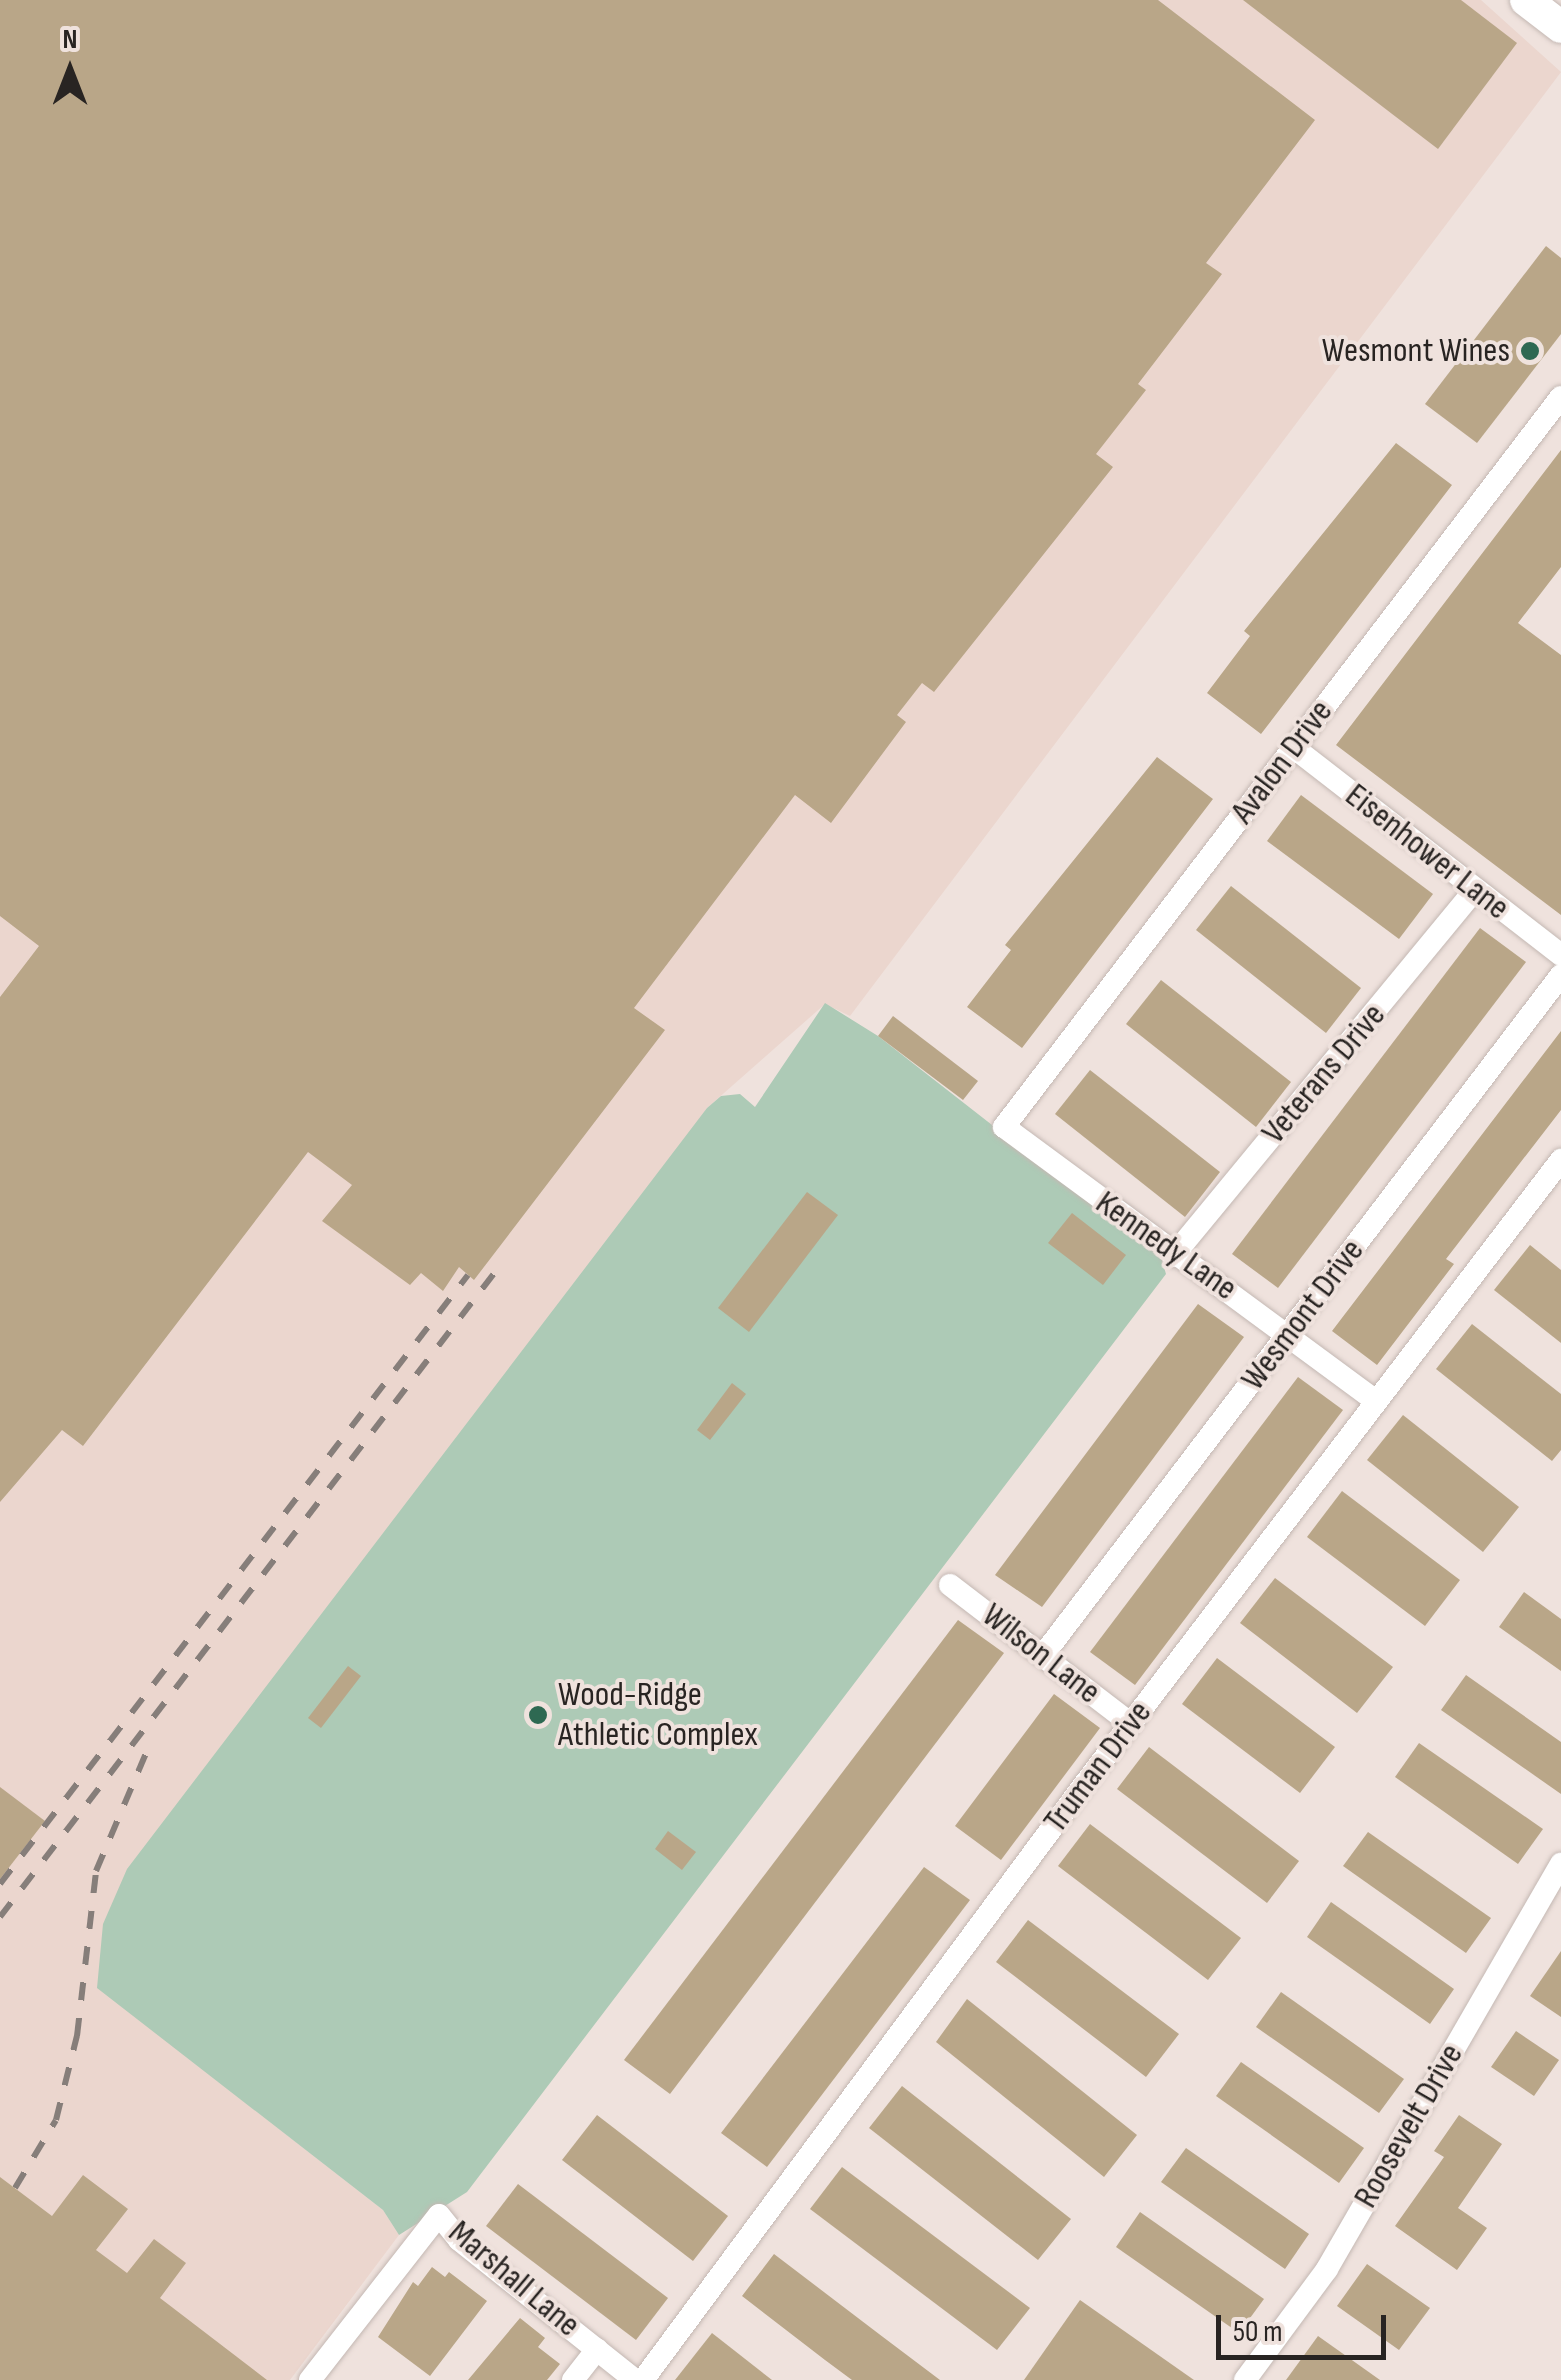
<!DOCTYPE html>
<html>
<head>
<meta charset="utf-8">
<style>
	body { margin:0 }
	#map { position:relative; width:1561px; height:2380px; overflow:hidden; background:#efe2dd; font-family:"Sofia Sans Condensed",sans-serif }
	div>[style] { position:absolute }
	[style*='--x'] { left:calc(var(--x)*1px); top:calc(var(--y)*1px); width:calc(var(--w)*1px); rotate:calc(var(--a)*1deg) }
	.built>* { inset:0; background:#ebd6ce }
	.green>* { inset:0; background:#adcab6 }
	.building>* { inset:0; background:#b9a688 }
	.roads { filter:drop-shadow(0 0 2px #c4b8b3) drop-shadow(0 0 2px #c4b8b3) }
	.street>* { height:22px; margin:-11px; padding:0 11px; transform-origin:11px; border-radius:11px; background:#fff }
	.secondary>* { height:32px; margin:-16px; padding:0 16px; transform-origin:16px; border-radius:16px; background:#fff }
	.rail>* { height:6px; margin-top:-3px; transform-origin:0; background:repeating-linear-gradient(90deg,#867e7a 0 18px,transparent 0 36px) }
	.dots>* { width:28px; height:28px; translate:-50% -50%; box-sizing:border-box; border:5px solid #efe2dd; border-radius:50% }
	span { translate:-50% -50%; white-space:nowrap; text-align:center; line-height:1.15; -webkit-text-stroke:8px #efe2dd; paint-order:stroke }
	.poi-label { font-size:35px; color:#282422 }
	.right { translate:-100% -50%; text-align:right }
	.left { translate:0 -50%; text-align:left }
	.street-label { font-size:35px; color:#282422 }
	.north { position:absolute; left:20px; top:20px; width:100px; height:100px; -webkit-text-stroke:8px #efe2dd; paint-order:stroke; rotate:0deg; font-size:28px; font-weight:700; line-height:40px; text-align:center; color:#282422 }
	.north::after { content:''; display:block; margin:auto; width:35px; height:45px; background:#282422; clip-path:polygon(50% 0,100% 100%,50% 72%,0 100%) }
	.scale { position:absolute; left:1216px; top:2315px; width:170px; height:45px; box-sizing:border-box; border:5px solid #282422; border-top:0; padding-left:12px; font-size:30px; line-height:35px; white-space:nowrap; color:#282422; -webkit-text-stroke:8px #efe2dd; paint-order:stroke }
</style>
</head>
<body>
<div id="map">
	<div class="built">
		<div style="clip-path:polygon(0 0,1481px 0,1561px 72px,850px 1016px,825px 1004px,707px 1108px,98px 1988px,383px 2210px,399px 2235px,290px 2380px,0 2380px)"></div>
	</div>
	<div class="green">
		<div style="clip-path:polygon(825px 1003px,878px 1036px,1161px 1257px,1166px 1274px,467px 2192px,399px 2235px,383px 2210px,97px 1988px,103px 1924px,127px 1869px,707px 1108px,721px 1096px,740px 1094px,755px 1107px)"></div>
	</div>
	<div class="building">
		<div style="clip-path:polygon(0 0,1158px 0,1315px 120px,1206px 263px,1222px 274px,1138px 384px,1146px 390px,1096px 454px,1113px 467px,934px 692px,922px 683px,897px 715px,906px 722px,831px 823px,795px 795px,634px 1008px,665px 1030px,474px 1280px,459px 1267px,443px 1291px,421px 1273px,410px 1285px,322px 1221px,352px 1185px,308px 1152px,83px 1446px,62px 1430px,0 1502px,0 997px,39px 946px,0 916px)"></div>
		<div style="clip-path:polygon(1243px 0,1461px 0,1517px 43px,1438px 149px)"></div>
		<div style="clip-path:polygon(1546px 246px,1561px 258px,1561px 334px,1477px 443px,1425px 404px)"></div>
		<div style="clip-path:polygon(1396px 443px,1452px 485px,1261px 734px,1207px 693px,1250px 636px,1244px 631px)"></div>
		<div style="clip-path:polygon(1561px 450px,1561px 567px,1518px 623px,1561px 655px,1561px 915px,1336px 745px)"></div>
		<div style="clip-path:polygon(1157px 757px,1213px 799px,1022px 1048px,967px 1007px,1011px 950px,1005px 945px)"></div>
		<div style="clip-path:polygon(1301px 795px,1433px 894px,1399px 939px,1267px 841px)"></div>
		<div style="clip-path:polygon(1231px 886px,1361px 988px,1326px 1033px,1196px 930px)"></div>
		<div style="clip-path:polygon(1480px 928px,1526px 962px,1278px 1288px,1232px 1254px)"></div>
		<div style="clip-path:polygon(1161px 980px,1291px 1082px,1256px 1127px,1126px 1024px)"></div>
		<div style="clip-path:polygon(893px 1016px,978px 1081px,963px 1100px,878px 1036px)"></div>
		<div style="clip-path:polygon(1561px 1031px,1561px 1110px,1446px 1259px,1454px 1264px,1377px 1365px,1332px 1331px)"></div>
		<div style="clip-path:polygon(1090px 1070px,1220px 1172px,1185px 1217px,1055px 1114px)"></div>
		<div style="clip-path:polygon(807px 1192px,838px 1215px,749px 1332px,718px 1308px)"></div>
		<div style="clip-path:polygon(1072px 1213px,1126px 1255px,1103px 1285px,1048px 1243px)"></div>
		<div style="clip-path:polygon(1530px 1245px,1561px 1270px,1561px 1343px,1494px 1290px)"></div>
		<div style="clip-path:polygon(1198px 1304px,1244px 1337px,1042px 1607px,995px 1575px)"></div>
		<div style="clip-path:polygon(1472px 1324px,1561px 1394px,1561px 1450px,1552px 1461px,1436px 1369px)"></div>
		<div style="clip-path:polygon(1298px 1377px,1343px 1410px,1135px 1685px,1090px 1652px)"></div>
		<div style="clip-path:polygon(732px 1383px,746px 1394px,710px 1440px,697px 1430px)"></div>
		<div style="clip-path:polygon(1403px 1415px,1519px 1507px,1483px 1552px,1367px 1460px)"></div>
		<div style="clip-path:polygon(1342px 1491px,1460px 1580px,1425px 1626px,1307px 1537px)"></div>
		<div style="clip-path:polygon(1275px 1578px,1393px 1667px,1357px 1713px,1240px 1623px)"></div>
		<div style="clip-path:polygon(1524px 1592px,1561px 1619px,1561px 1671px,1499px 1627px)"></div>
		<div style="clip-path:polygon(958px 1620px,1004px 1653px,670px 2094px,624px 2060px)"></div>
		<div style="clip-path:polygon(1217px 1658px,1335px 1747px,1300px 1793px,1182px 1704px)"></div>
		<div style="clip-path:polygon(348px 1666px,361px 1676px,321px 1728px,308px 1718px)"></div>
		<div style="clip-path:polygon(1466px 1675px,1561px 1742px,1561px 1794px,1441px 1710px)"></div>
		<div style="clip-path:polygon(1054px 1694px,1100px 1728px,1001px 1860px,955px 1826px)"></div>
		<div style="clip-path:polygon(1419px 1743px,1543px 1829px,1518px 1864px,1395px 1777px)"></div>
		<div style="clip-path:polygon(1149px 1747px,1299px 1861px,1267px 1903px,1117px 1789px)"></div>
		<div style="clip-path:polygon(0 1787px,45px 1821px,0 1879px)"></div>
		<div style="clip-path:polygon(1090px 1824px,1241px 1938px,1208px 1980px,1058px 1866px)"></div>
		<div style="clip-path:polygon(668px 1831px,696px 1852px,682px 1870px,655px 1849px)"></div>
		<div style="clip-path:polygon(1368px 1832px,1491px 1918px,1466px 1953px,1343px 1866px)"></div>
		<div style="clip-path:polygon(924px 1867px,970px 1900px,767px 2167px,721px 2133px)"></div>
		<div style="clip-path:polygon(1331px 1902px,1454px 1989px,1430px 2024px,1307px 1937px)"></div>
		<div style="clip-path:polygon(1028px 1920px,1179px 2034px,1146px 2077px,996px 1962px)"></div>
		<div style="clip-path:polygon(1561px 1951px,1561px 2017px,1530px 1996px)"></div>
		<div style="clip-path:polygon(1281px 1992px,1404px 2079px,1379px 2113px,1256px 2027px)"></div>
		<div style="clip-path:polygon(967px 1999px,1137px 2135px,1104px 2177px,936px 2042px)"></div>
		<div style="clip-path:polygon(1516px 2031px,1559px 2060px,1534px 2096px,1491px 2067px)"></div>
		<div style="clip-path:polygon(1241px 2062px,1364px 2148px,1339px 2183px,1216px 2096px)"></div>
		<div style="clip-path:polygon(902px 2086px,1071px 2219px,1038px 2260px,869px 2128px)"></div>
		<div style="clip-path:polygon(597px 2115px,728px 2216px,693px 2261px,562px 2160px)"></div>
		<div style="clip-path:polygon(1459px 2115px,1502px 2144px,1458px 2208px,1487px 2228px,1457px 2270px,1395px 2226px,1444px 2157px,1434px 2151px)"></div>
		<div style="clip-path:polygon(1186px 2148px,1309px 2234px,1285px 2269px,1161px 2182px)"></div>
		<div style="clip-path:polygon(842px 2167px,1030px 2308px,997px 2350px,810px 2209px)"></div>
		<div style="clip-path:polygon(83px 2175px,128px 2209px,96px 2250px,127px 2273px,154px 2239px,186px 2263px,160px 2298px,267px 2380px,0 2380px,0 2177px,52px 2216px)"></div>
		<div style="clip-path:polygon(518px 2184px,668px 2298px,636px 2340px,486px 2226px)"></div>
		<div style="clip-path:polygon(1140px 2212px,1264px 2299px,1239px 2333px,1116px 2247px)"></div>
		<div style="clip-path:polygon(774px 2254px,879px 2334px,940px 2380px,852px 2380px,825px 2360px,742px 2296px)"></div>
		<div style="clip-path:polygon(1367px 2264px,1430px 2308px,1399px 2350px,1337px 2306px)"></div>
		<div style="clip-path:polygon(432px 2267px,445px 2277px,449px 2272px,487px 2301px,430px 2376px,378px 2337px,413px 2282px,418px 2286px)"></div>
		<div style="clip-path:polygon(1080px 2300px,1194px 2380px,1024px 2380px)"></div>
		<div style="clip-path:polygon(520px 2318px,545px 2338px,538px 2347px,560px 2364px,547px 2380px,468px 2380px)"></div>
		<div style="clip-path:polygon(712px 2333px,772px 2380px,675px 2380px)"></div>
		<div style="clip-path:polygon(1318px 2336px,1380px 2380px,1286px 2380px)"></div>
	</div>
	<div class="roads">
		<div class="street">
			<div style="--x:1293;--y:747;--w:339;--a:37.8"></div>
			<div style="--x:1173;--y:1256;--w:473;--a:-50.5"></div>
			<div style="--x:1376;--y:1401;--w:462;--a:-143.6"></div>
			<div style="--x:1004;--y:1127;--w:918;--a:-52.66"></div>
			<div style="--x:950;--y:1585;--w:228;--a:37.5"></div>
			<div style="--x:1044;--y:1654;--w:853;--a:-52.71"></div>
			<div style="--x:310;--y:2380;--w:209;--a:-52"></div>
			<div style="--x:439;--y:2215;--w:32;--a:51"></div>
			<div style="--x:459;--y:2240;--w:225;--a:38.5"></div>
			<div style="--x:573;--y:2380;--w:39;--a:-52"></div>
			<div style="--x:643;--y:2380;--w:734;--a:-53.47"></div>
			<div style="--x:1080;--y:1790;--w:793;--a:-52.64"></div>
			<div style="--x:1245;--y:2380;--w:138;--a:-53.5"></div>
			<div style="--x:1327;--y:2269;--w:468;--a:-60"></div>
		</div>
		<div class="secondary">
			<div style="--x:1526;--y:0;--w:44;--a:37.6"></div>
		</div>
	</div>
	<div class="rail">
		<div style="--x:0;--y:1884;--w:768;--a:-52.46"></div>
		<div style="--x:0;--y:1917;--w:824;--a:-52.49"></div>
		<div style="--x:15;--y:2188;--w:79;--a:-58.9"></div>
		<div style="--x:56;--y:2120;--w:87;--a:-76"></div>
		<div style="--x:77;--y:2036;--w:166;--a:-83.4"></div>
		<div style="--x:96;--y:1871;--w:138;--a:-67"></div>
	</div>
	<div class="dots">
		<div style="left:1530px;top:351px;background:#2e6952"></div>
		<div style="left:538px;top:1715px;background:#2e6952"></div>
	</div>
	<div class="poi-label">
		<span class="right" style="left:1510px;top:351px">Wesmont Wines</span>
		<span class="left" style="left:558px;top:1715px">Wood-Ridge<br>Athletic Complex</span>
	</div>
	<div class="street-label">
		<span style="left:1282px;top:762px;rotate:-53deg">Avalon Drive</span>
		<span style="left:1427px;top:852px;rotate:38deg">Eisenhower Lane</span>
		<span style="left:1324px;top:1074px;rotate:-50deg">Veterans Drive</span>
		<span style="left:1166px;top:1246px;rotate:35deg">Kennedy Lane</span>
		<span style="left:1303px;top:1315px;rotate:-53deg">Wesmont Drive</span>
		<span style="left:1041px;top:1654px;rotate:38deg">Wilson Lane</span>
		<span style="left:1098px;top:1767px;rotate:-53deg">Truman Drive</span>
		<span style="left:1409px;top:2126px;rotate:-60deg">Roosevelt Drive</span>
		<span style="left:514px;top:2279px;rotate:40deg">Marshall Lane</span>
	</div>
	<div class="north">N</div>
	<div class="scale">50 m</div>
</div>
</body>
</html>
